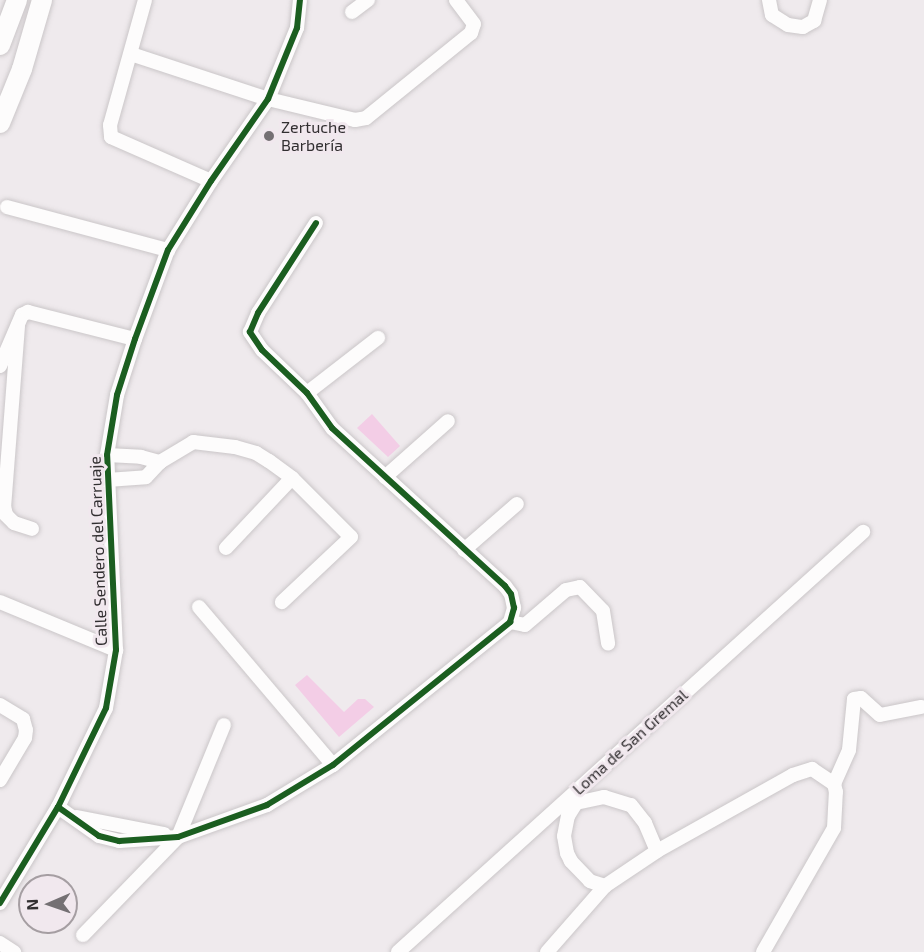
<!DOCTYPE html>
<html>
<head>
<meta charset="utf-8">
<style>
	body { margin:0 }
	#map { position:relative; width:924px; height:952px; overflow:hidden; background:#efeaed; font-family:"Exo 2",sans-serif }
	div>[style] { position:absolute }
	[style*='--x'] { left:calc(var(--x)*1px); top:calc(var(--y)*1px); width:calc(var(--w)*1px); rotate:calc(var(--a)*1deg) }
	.green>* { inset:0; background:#f3cde6 }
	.roads { filter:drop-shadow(0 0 2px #cac6c8) drop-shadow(0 0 2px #cac6c8) }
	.street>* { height:14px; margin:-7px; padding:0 7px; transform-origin:7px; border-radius:7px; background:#fdfcfc }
	.secondary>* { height:20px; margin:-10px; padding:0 10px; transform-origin:10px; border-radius:10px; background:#fdfcfc }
	.cycleway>* { height:6px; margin:-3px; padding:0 3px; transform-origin:3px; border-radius:3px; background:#1b5e20 }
	.dots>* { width:16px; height:16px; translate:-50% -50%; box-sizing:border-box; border:3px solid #f1e8ee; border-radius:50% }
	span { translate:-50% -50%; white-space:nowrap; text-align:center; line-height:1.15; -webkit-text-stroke:6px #f1e8ee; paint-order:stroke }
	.poi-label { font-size:16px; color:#322f31 }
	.left { translate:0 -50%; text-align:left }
	.street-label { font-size:16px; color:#322f31 }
	.north { position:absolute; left:18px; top:874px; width:60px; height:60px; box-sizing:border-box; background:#f1e8ee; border:2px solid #a59ea2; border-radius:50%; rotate:268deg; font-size:16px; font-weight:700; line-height:24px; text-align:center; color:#322f31 }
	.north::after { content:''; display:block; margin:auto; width:21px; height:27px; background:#747073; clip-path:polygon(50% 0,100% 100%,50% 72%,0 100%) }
</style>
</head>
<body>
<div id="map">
	<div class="green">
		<div style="clip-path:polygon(372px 414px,400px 446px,388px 457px,357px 428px)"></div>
		<div style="clip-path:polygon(307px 675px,344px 712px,358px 699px,365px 699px,374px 707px,339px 737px,295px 685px)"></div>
	</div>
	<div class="roads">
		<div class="street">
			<div style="--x:145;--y:0;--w:130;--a:105.6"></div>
			<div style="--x:110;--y:125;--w:12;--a:85"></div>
			<div style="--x:111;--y:137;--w:109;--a:23.7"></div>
			<div style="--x:769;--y:0;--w:15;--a:79"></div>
			<div style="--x:772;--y:15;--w:19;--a:32"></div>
			<div style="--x:788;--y:25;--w:15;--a:8"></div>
			<div style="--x:803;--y:27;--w:13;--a:-29"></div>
			<div style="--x:814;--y:21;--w:22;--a:-74"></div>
			<div style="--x:352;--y:12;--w:20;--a:-37"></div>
			<div style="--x:131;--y:54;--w:144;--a:18.2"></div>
			<div style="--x:268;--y:99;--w:89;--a:13.6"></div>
			<div style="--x:355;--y:120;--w:11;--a:-10"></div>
			<div style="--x:366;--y:118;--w:135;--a:-39"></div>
			<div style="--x:471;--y:33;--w:9;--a:-72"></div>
			<div style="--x:474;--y:24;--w:30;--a:-127"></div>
			<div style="--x:7;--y:207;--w:167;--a:15"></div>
			<div style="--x:18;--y:326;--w:181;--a:94.4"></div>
			<div style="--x:4;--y:506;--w:9;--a:77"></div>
			<div style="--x:6;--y:515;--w:11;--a:45"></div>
			<div style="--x:14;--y:523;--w:19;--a:18"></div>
			<div style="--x:0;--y:366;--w:56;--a:-66.7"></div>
			<div style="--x:22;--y:315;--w:7;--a:-27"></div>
			<div style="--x:28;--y:312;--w:110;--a:14.2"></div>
			<div style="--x:307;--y:393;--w:90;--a:-37.8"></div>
			<div style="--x:107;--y:455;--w:34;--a:3"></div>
			<div style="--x:141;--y:457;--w:20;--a:15"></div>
			<div style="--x:385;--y:477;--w:84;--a:-41.6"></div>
			<div style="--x:107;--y:480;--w:39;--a:-4"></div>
			<div style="--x:146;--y:477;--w:21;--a:-47"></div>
			<div style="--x:160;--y:462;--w:39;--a:-31"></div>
			<div style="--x:193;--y:442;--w:42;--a:6.8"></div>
			<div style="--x:235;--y:447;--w:22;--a:16"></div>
			<div style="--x:256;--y:453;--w:15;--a:32"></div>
			<div style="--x:269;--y:461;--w:29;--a:36"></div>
			<div style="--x:292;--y:478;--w:83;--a:45"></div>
			<div style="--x:351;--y:537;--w:95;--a:136.7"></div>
			<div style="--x:226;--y:548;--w:96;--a:-46.7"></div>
			<div style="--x:464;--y:550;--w:70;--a:-41"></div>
			<div style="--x:0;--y:602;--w:126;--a:22.5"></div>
			<div style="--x:199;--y:607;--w:207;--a:49.7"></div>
			<div style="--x:510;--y:622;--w:15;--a:11"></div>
			<div style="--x:525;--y:625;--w:54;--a:-40.5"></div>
			<div style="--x:566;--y:590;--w:14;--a:-12"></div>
			<div style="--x:580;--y:587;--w:33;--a:46"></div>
			<div style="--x:603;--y:611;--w:33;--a:81"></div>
			<div style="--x:0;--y:705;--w:27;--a:31"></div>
			<div style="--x:23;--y:719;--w:11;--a:75"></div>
			<div style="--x:26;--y:730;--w:8;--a:97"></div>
			<div style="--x:25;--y:738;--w:49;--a:120.8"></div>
			<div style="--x:834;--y:784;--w:37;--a:-66"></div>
			<div style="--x:849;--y:750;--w:51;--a:-84.4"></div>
			<div style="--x:854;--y:699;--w:7;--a:-8"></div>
			<div style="--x:861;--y:698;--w:25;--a:42"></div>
			<div style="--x:880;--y:715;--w:42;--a:-11"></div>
			<div style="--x:58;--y:807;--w:50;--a:35.3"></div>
			<div style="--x:99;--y:836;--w:21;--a:14"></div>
			<div style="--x:119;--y:841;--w:59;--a:-3.9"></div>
			<div style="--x:178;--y:837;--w:95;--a:-19.8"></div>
			<div style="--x:267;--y:805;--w:77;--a:-31.2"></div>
			<div style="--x:333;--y:765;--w:228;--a:-38.9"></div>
			<div style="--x:510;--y:622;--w:15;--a:-74"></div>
			<div style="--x:514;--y:608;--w:14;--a:-102"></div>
			<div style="--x:511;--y:594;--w:10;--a:-127"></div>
			<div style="--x:505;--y:586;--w:234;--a:-137.6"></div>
			<div style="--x:332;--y:428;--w:43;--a:-125.5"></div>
			<div style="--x:307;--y:393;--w:62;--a:-136.3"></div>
			<div style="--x:262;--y:350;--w:22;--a:-124"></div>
			<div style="--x:250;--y:332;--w:21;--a:-67"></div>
			<div style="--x:258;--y:313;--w:107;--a:-57.2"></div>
			<div style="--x:77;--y:817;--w:89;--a:11.1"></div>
			<div style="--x:605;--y:886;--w:16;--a:-162"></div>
			<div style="--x:590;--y:881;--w:28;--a:-134"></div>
			<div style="--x:571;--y:861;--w:9;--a:-117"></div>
			<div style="--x:567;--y:853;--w:17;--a:-100"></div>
			<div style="--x:564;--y:836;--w:20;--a:-79"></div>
			<div style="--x:568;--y:816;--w:15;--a:-58"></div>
			<div style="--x:576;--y:803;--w:29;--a:-12"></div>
			<div style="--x:604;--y:797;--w:28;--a:17"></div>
			<div style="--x:631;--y:805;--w:23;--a:52"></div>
			<div style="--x:645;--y:823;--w:30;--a:67"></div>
			<div style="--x:0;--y:903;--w:112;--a:-58.9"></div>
			<div style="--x:58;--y:807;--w:110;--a:-64.1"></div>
			<div style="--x:106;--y:708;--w:59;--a:-80.2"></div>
			<div style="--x:116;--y:650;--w:195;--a:-92.6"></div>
			<div style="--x:107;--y:455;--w:61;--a:-80.5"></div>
			<div style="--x:117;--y:395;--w:59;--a:-72.2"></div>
			<div style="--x:135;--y:339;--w:95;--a:-69.7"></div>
			<div style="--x:168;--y:250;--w:81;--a:-58.1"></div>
			<div style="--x:211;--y:181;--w:100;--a:-55.2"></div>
			<div style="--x:268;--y:99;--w:77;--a:-67.8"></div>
			<div style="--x:297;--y:28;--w:28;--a:-84"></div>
			<div style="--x:83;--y:935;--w:136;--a:-45.9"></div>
			<div style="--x:178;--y:837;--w:121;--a:-67.7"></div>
			<div style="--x:0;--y:943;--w:17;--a:33"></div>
			<div style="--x:398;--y:952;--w:627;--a:-42.09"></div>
			<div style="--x:547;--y:952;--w:88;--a:-48.7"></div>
			<div style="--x:605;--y:886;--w:63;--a:-33.9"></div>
			<div style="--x:657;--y:851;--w:156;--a:-29.2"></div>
			<div style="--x:793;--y:775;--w:20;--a:-18"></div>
			<div style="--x:812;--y:769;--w:27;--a:34"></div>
			<div style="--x:763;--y:952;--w:143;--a:-60.2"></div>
			<div style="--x:834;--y:828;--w:36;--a:-87"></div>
			<div style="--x:836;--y:792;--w:8;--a:-104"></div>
		</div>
		<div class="secondary">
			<div style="--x:0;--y:45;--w:48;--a:-69.3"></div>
			<div style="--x:0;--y:123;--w:58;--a:-67.8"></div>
			<div style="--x:22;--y:69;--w:72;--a:-73.8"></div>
		</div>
	</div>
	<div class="cycleway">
		<div style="--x:58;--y:807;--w:50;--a:35.3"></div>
		<div style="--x:99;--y:836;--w:21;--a:14"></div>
		<div style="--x:119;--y:841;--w:59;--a:-3.9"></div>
		<div style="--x:178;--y:837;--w:95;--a:-19.8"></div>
		<div style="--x:267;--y:805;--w:77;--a:-31.2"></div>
		<div style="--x:333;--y:765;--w:228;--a:-38.9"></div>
		<div style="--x:510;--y:622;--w:15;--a:-74"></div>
		<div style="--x:514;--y:608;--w:14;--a:-102"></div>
		<div style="--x:511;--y:594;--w:10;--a:-127"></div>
		<div style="--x:505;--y:586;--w:234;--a:-137.6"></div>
		<div style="--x:332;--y:428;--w:43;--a:-125.5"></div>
		<div style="--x:307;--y:393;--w:62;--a:-136.3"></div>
		<div style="--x:262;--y:350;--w:22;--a:-124"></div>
		<div style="--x:250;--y:332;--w:21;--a:-67"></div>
		<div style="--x:258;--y:313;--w:107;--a:-57.2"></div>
		<div style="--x:0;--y:903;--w:112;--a:-58.9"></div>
		<div style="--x:58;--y:807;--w:110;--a:-64.1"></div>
		<div style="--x:106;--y:708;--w:59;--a:-80.2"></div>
		<div style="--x:116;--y:650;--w:195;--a:-92.6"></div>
		<div style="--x:107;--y:455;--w:61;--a:-80.5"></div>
		<div style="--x:117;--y:395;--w:59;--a:-72.2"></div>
		<div style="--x:135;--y:339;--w:95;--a:-69.7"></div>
		<div style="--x:168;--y:250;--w:81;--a:-58.1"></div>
		<div style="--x:211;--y:181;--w:100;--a:-55.2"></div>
		<div style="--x:268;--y:99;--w:77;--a:-67.8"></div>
		<div style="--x:297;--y:28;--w:28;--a:-84"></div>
	</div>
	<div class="dots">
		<div style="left:269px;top:136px;background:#747073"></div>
	</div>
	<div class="poi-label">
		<span class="left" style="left:281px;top:136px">Zertuche<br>Barbería</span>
	</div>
	<div class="street-label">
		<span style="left:98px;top:551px;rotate:-92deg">Calle Sendero del Carruaje</span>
		<span style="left:630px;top:742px;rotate:-42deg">Loma de San Gremal</span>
	</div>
	<div class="north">N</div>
</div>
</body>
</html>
